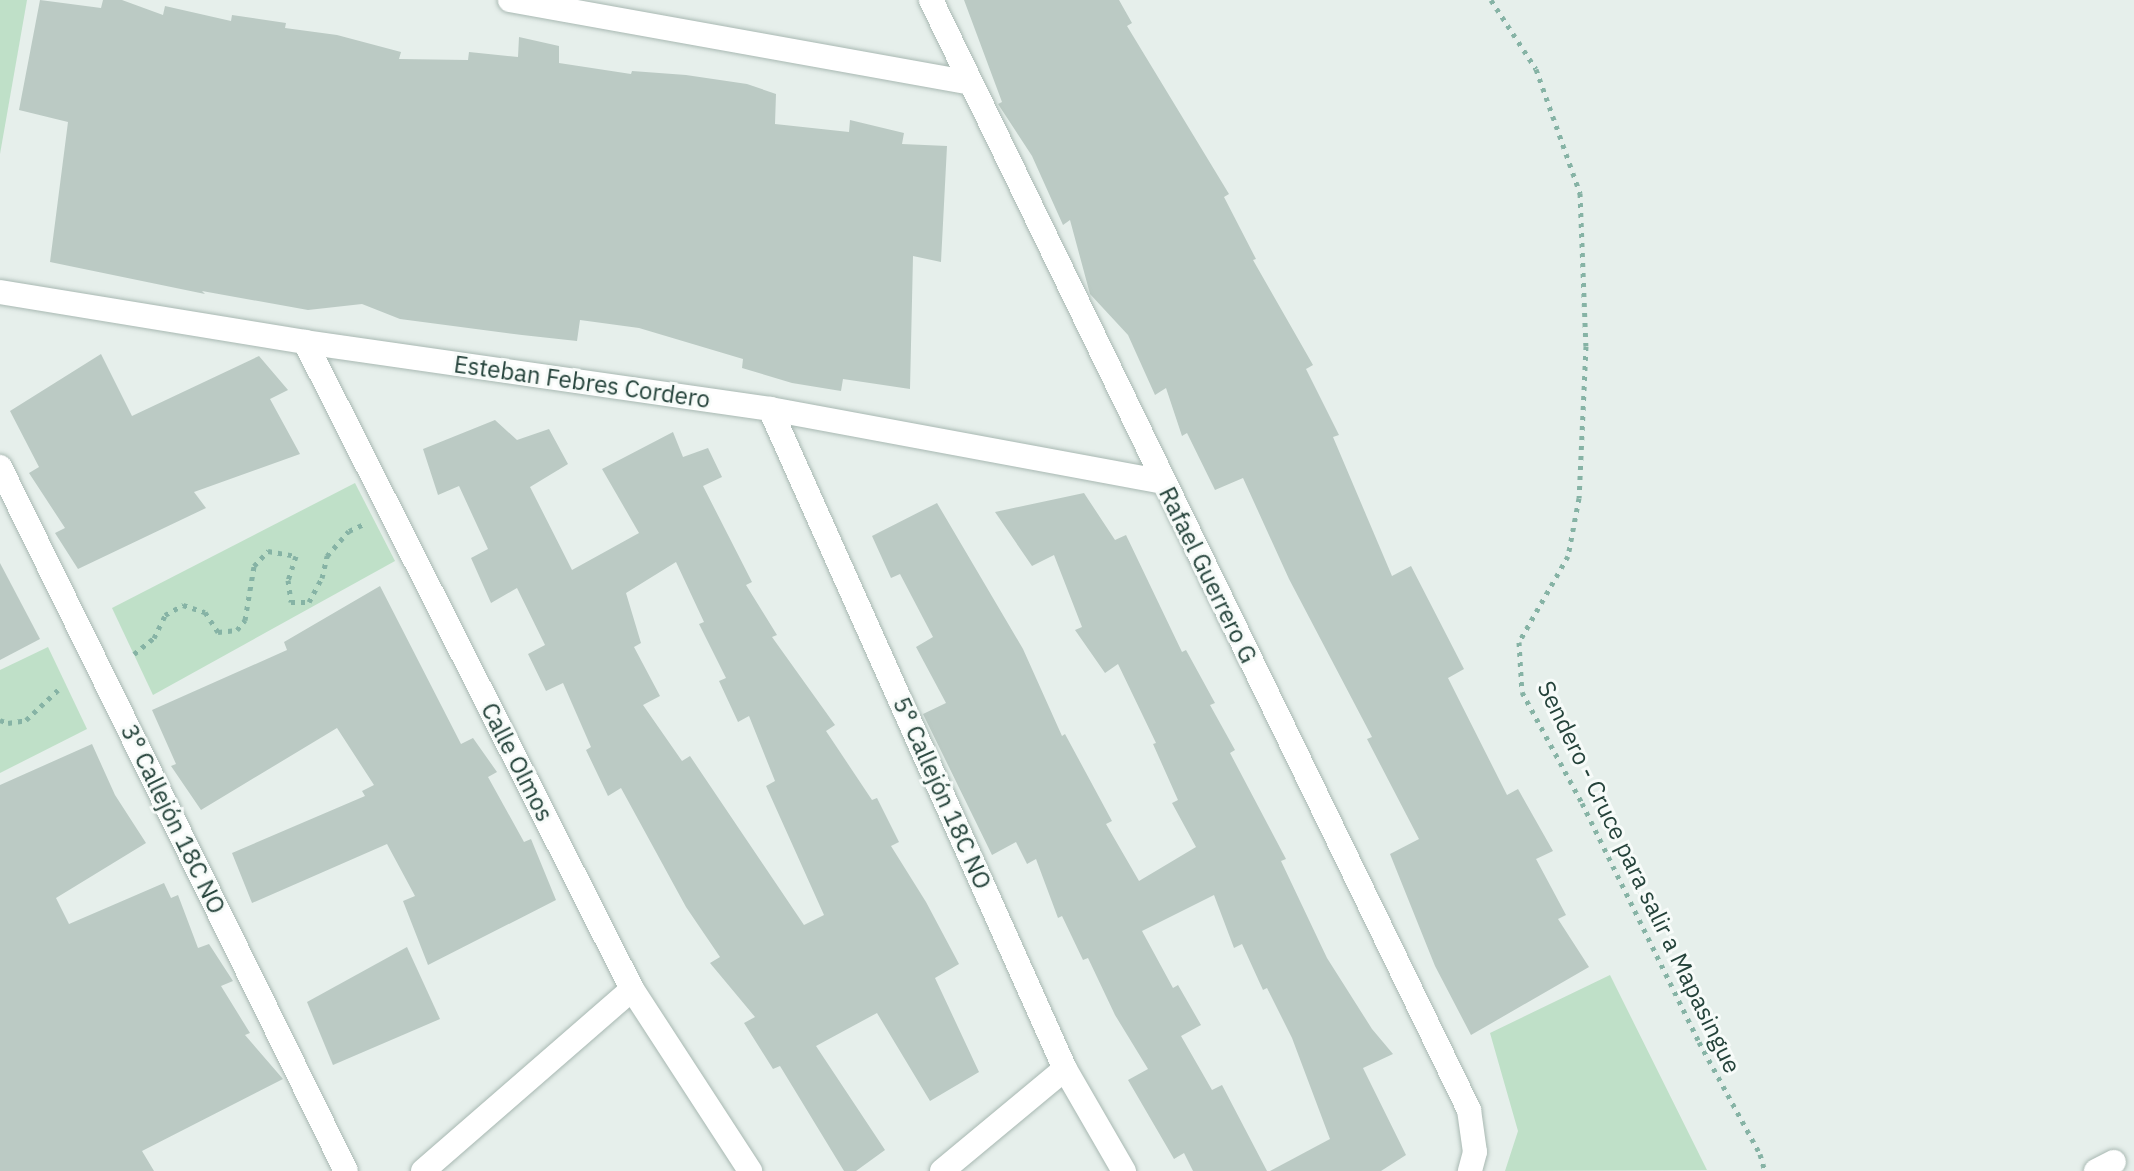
<!DOCTYPE html>
<html>
<head>
<meta charset="utf-8">
<style>
	body { margin:0 }
	#map { position:relative; width:2134px; height:1171px; overflow:hidden; background:#e6efeb; font-family:"IBM Plex Sans",sans-serif }
	div>[style] { position:absolute }
	[style*='--x'] { left:calc(var(--x)*1px); top:calc(var(--y)*1px); width:calc(var(--w)*1px); rotate:calc(var(--a)*1deg) }
	.green>* { inset:0; background:#bfe0c8 }
	.building>* { inset:0; background:#bbcac4 }
	.path>* { height:5px; margin-top:-2.5px; transform-origin:0; background:repeating-linear-gradient(90deg,#86b3a5 0 4px,transparent 0 10px) }
	.roads { filter:drop-shadow(0 0 2px #a8b8b2) drop-shadow(0 0 2px #a8b8b2) }
	.minor>* { height:24px; margin:-12px; padding:0 12px; transform-origin:12px; border-radius:12px; background:#fff }
	span { translate:-50% -50%; white-space:nowrap; text-align:center; line-height:1.15; -webkit-text-stroke:6px #f7fbf9; paint-order:stroke }
	.street-label { font-size:24px; color:#24423a }
</style>
</head>
<body>
<div id="map">
	<div class="green">
		<div style="clip-path:polygon(0 0,27px 0,0 154px)"></div>
		<div style="clip-path:polygon(355px 483px,395px 561px,153px 695px,112px 608px)"></div>
		<div style="clip-path:polygon(48px 647px,87px 729px,0 773px,0 670px)"></div>
		<div style="clip-path:polygon(1610px 975px,1707px 1170px,1505px 1171px,1518px 1131px,1490px 1033px)"></div>
	</div>
	<div class="building">
		<div style="clip-path:polygon(40px 0,101px 8px,103px 0,122px 0,163px 15px,165px 6px,231px 21px,232px 15px,286px 23px,285px 28px,337px 35px,401px 52px,399px 59px,468px 60px,469px 52px,518px 57px,519px 37px,559px 46px,559px 63px,631px 74px,632px 71px,686px 75px,747px 84px,776px 94px,775px 124px,849px 132px,850px 120px,904px 133px,902px 144px,947px 146px,941px 262px,913px 256px,910px 389px,843px 379px,841px 391px,792px 383px,742px 368px,743px 359px,639px 328px,580px 320px,577px 341px,522px 335px,400px 319px,362px 304px,308px 310px,202px 291px,205px 294px,50px 262px,68px 122px,19px 110px)"></div>
		<div style="clip-path:polygon(964px 0,1119px 0,1132px 23px,1127px 26px,1229px 194px,1224px 197px,1256px 259px,1253px 260px,1313px 365px,1306px 369px,1339px 435px,1333px 437px,1392px 576px,1411px 566px,1464px 669px,1448px 678px,1507px 795px,1518px 789px,1553px 851px,1536px 859px,1566px 915px,1558px 919px,1589px 967px,1471px 1035px,1435px 966px,1390px 854px,1419px 839px,1367px 739px,1372px 737px,1289px 579px,1243px 478px,1215px 490px,1187px 433px,1182px 436px,1166px 388px,1155px 395px,1128px 335px,1090px 294px,1070px 220px,1063px 225px,1032px 156px,998px 104px,1002px 102px)"></div>
		<div style="clip-path:polygon(101px 354px,132px 416px,259px 356px,288px 390px,270px 399px,300px 454px,194px 492px,206px 508px,78px 569px,55px 533px,65px 528px,29px 473px,39px 467px,10px 411px)"></div>
		<div style="clip-path:polygon(evenodd,495px 420px,517px 440px,549px 429px,568px 464px,530px 487px,572px 570px,639px 533px,602px 469px,673px 432px,683px 457px,708px 448px,722px 477px,703px 486px,752px 582px,746px 585px,777px 635px,772px 637px,835px 725px,826px 731px,872px 800px,877px 798px,899px 842px,891px 846px,926px 902px,959px 964px,935px 978px,979px 1072px,930px 1101px,877px 1013px,816px 1046px,885px 1150px,856px 1171px,844px 1171px,780px 1066px,773px 1069px,744px 1023px,755px 1017px,710px 963px,720px 957px,686px 907px,621px 788px,608px 796px,586px 750px,591px 747px,563px 683px,546px 691px,528px 654px,545px 645px,517px 588px,491px 603px,471px 558px,488px 549px,459px 486px,438px 495px,423px 449px,495px 420px,676px 562px,704px 622px,699px 624px,726px 678px,719px 681px,738px 722px,749px 716px,775px 781px,766px 786px,824px 915px,804px 925px,690px 756px,682px 761px,643px 705px,660px 696px,634px 647px,641px 643px,626px 593px,676px 562px)"></div>
		<div style="clip-path:polygon(1084px 493px,1115px 540px,1126px 535px,1182px 652px,1186px 650px,1215px 703px,1210px 705px,1235px 750px,1230px 753px,1286px 859px,1281px 861px,1327px 958px,1372px 1029px,1393px 1054px,1363px 1068px,1406px 1155px,1381px 1171px,1270px 1171px,1330px 1139px,1292px 1038px,1267px 988px,1263px 990px,1242px 944px,1234px 948px,1214px 895px,1142px 931px,1173px 988px,1178px 985px,1201px 1025px,1181px 1036px,1212px 1090px,1222px 1085px,1267px 1171px,1193px 1171px,1184px 1153px,1174px 1159px,1128px 1080px,1148px 1069px,1115px 1015px,1088px 958px,1083px 960px,1062px 916px,1058px 918px,1036px 859px,1027px 864px,1016px 842px,992px 855px,923px 714px,946px 703px,916px 647px,933px 637px,900px 574px,891px 578px,872px 536px,937px 503px,1023px 649px,1062px 736px,1065px 734px,1112px 821px,1106px 824px,1139px 881px,1196px 847px,1172px 803px,1178px 800px,1153px 744px,1156px 743px,1118px 664px,1105px 673px,1075px 630px,1082px 627px,1054px 555px,1032px 566px,995px 512px)"></div>
		<div style="clip-path:polygon(0 563px,40px 639px,0 660px)"></div>
		<div style="clip-path:polygon(380px 586px,461px 744px,473px 738px,497px 772px,488px 777px,524px 842px,531px 839px,556px 900px,428px 965px,403px 901px,415px 896px,387px 844px,252px 903px,232px 853px,365px 796px,362px 791px,374px 785px,337px 728px,201px 810px,171px 766px,176px 764px,152px 710px,287px 650px,284px 642px)"></div>
		<div style="clip-path:polygon(92px 744px,115px 795px,146px 843px,56px 898px,69px 924px,164px 883px,171px 898px,178px 895px,198px 948px,209px 944px,233px 981px,221px 986px,250px 1033px,245px 1035px,283px 1079px,142px 1151px,154px 1171px,0 1171px,0 785px)"></div>
		<div style="clip-path:polygon(407px 947px,440px 1019px,333px 1065px,307px 1002px)"></div>
	</div>
	<div class="path">
		<div style="--x:1491;--y:0;--w:82;--a:56.9"></div>
		<div style="--x:1536;--y:69;--w:132;--a:70.5"></div>
		<div style="--x:1580;--y:193;--w:153;--a:87.8"></div>
		<div style="--x:1586;--y:346;--w:152;--a:92.6"></div>
		<div style="--x:1579;--y:498;--w:59;--a:100.7"></div>
		<div style="--x:1568;--y:556;--w:99;--a:119.7"></div>
		<div style="--x:1519;--y:642;--w:50;--a:86.6"></div>
		<div style="--x:1522;--y:692;--w:126;--a:61.6"></div>
		<div style="--x:1582;--y:803;--w:266;--a:63.9"></div>
		<div style="--x:1699;--y:1042;--w:128;--a:61.4"></div>
		<div style="--x:1760;--y:1154;--w:18;--a:74"></div>
		<div style="--x:134;--y:654;--w:26;--a:-39"></div>
		<div style="--x:154;--y:638;--w:25;--a:-64"></div>
		<div style="--x:165;--y:615;--w:21;--a:-29"></div>
		<div style="--x:183;--y:605;--w:23;--a:18"></div>
		<div style="--x:205;--y:612;--w:24;--a:57"></div>
		<div style="--x:218;--y:632;--w:19;--a:-6"></div>
		<div style="--x:237;--y:630;--w:13;--a:-51"></div>
		<div style="--x:245;--y:620;--w:55;--a:-80.5"></div>
		<div style="--x:254;--y:566;--w:21;--a:-47"></div>
		<div style="--x:268;--y:551;--w:28;--a:10"></div>
		<div style="--x:296;--y:556;--w:25;--a:108"></div>
		<div style="--x:288;--y:580;--w:22;--a:82"></div>
		<div style="--x:291;--y:602;--w:18;--a:0"></div>
		<div style="--x:309;--y:602;--w:27;--a:-62"></div>
		<div style="--x:322;--y:578;--w:23;--a:-77"></div>
		<div style="--x:327;--y:556;--w:33;--a:-49"></div>
		<div style="--x:349;--y:531;--w:19;--a:-25"></div>
		<div style="--x:0;--y:720;--w:9;--a:21"></div>
		<div style="--x:8;--y:723;--w:18;--a:-9"></div>
		<div style="--x:26;--y:720;--w:44;--a:-43.2"></div>
	</div>
	<div class="roads">
		<div class="minor">
			<div style="--x:510;--y:0;--w:464;--a:10.2"></div>
			<div style="--x:931;--y:0;--w:1234;--a:64.14"></div>
			<div style="--x:1469;--y:1110;--w:42;--a:81.9"></div>
			<div style="--x:1475;--y:1152;--w:20;--a:105"></div>
			<div style="--x:0;--y:292;--w:309;--a:9.3"></div>
			<div style="--x:305;--y:342;--w:470;--a:8.2"></div>
			<div style="--x:770;--y:409;--w:399;--a:10.5"></div>
			<div style="--x:305;--y:342;--w:725;--a:63.19"></div>
			<div style="--x:632;--y:989;--w:217;--a:57"></div>
			<div style="--x:770;--y:409;--w:723;--a:65.92"></div>
			<div style="--x:1065;--y:1069;--w:118;--a:60"></div>
			<div style="--x:0;--y:467;--w:784;--a:63.83"></div>
			<div style="--x:423;--y:1171;--w:277;--a:-41"></div>
			<div style="--x:942;--y:1171;--w:160;--a:-39.7"></div>
			<div style="--x:2096;--y:1171;--w:20;--a:-27"></div>
		</div>
	</div>
	<div class="street-label">
		<span style="left:582px;top:382px;rotate:8deg">Esteban Febres Cordero</span>
		<span style="left:1208px;top:575px;rotate:64deg">Rafael Guerrero G</span>
		<span style="left:517px;top:762px;rotate:63deg">Calle Olmos</span>
		<span style="left:942px;top:793px;rotate:66deg">5° Callejón 18C NO</span>
		<span style="left:173px;top:819px;rotate:64deg">3° Callejón 18C NO</span>
		<span style="left:1639px;top:877px;rotate:64deg">Sendero - Cruce para salir a Mapasingue</span>
	</div>
</div>
</body>
</html>
